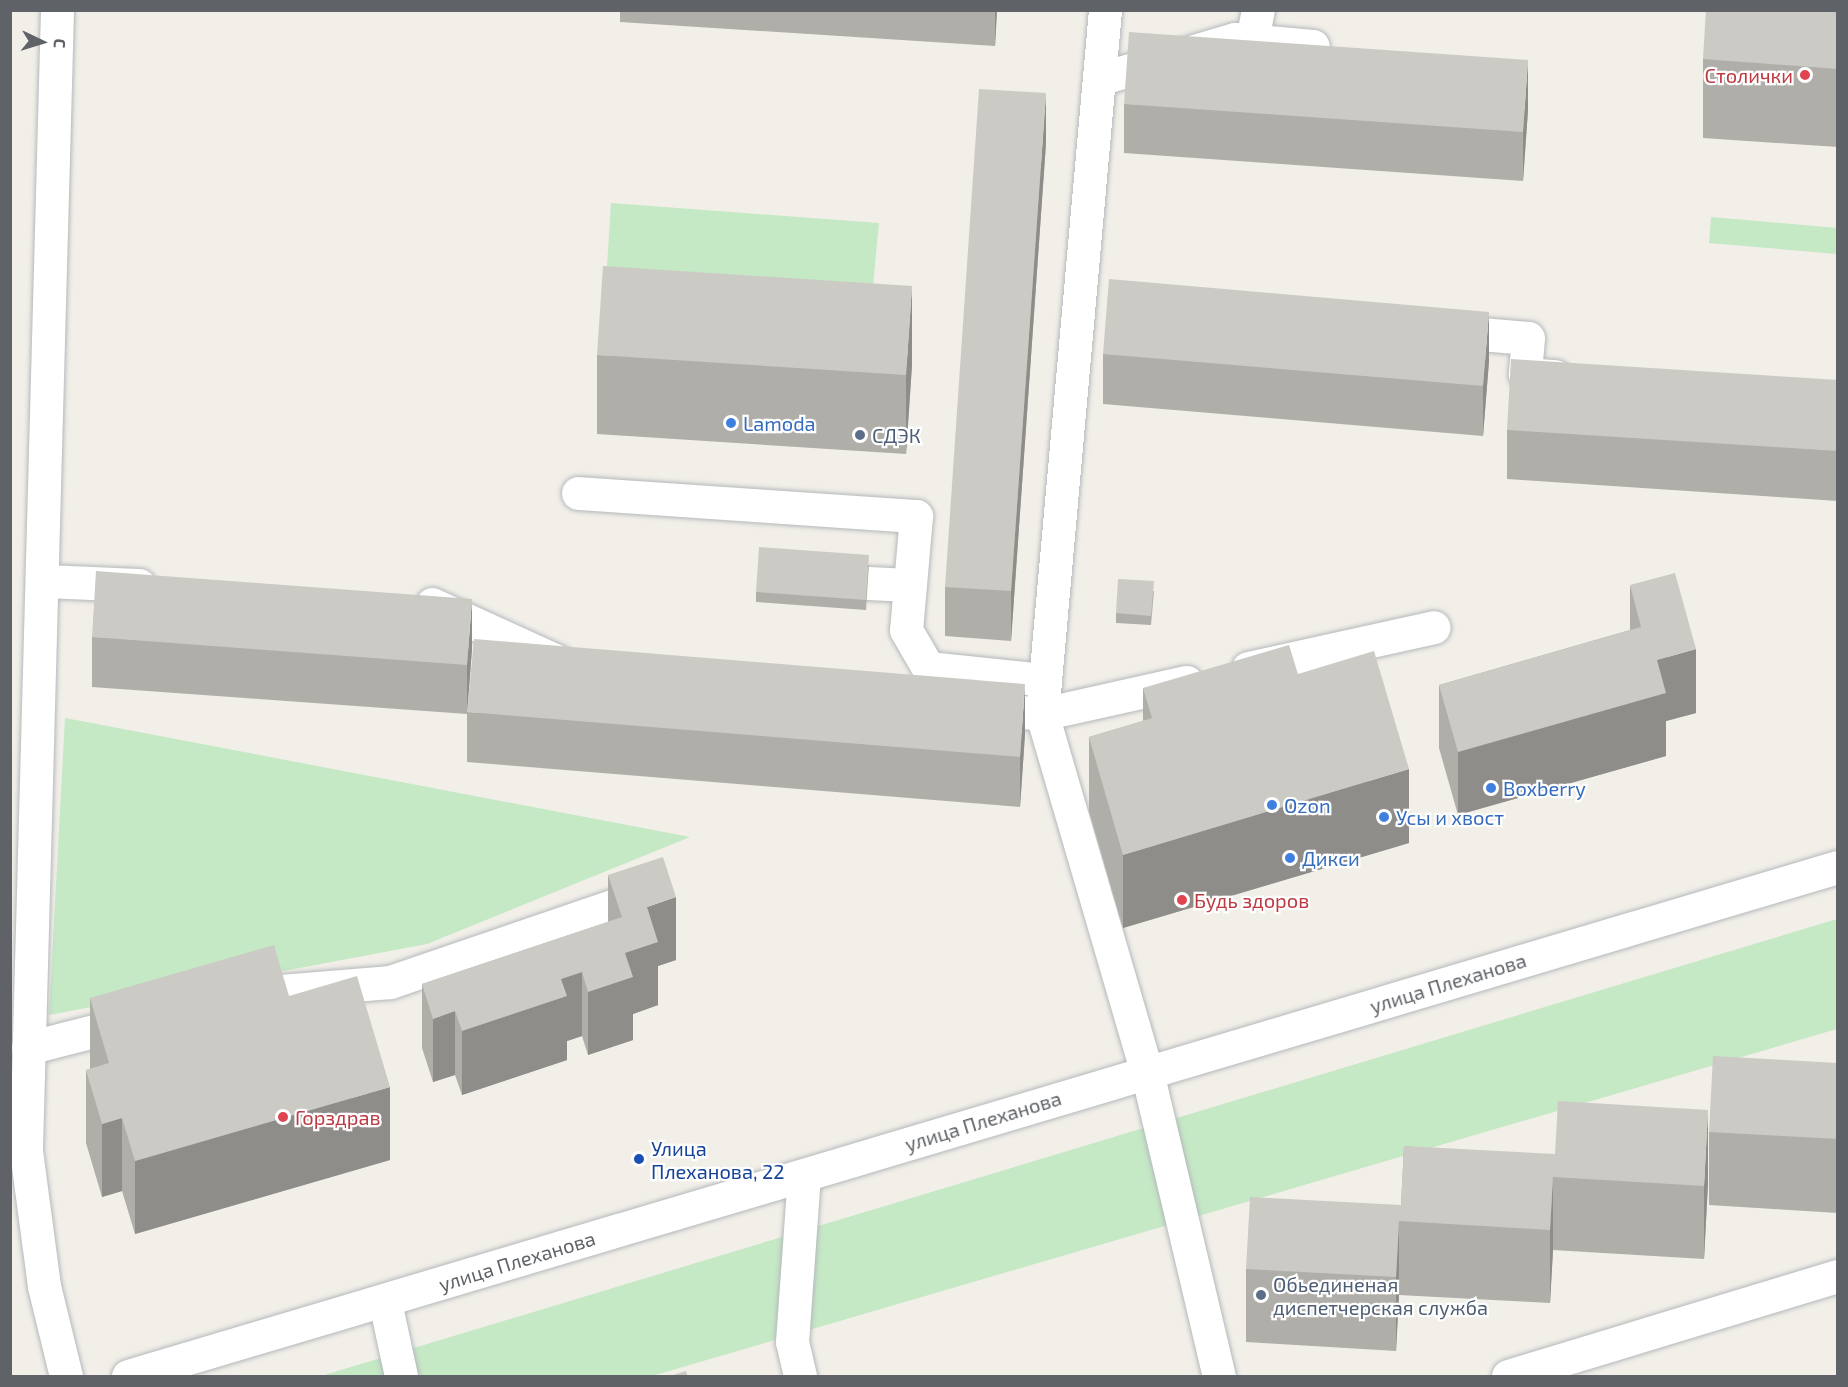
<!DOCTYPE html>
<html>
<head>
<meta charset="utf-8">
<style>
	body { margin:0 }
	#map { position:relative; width:1848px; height:1387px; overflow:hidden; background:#f1efe8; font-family:"Exo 2",sans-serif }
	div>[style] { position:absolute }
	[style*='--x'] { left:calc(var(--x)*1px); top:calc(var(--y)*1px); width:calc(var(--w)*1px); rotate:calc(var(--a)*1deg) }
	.green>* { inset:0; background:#c5e8c5 }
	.roads { filter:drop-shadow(0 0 2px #b5b8bc) drop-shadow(0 0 2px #b5b8bc) }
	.minor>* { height:33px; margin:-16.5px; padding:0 16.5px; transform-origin:16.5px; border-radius:16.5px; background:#fff }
	.wall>* { inset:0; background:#afaea9 }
	.shaded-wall>* { inset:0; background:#8f8d8a }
	.building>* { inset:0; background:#cccac5 }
	.dots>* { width:16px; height:16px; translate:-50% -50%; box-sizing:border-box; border:3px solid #fff; border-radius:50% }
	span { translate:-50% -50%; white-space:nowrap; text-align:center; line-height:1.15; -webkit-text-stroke:4.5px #fff; paint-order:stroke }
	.health-label { font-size:20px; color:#be3a42 }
	.right { translate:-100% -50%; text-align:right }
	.left { translate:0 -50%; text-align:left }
	.shop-label { font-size:20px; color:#366cbe }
	.service-label { font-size:20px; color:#4e5e75 }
	.street-label { font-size:20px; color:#5f6368 }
	.transit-label { font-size:20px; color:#164399 }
	.frame { position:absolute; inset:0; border:12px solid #5f6368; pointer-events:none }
	.north { position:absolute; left:12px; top:12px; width:60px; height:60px; -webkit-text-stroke:4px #fff; paint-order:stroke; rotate:94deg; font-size:16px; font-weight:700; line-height:24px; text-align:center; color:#5f6368 }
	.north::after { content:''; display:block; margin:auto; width:21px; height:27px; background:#5f6368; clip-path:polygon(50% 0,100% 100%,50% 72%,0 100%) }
</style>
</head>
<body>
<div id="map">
	<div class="green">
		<div style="clip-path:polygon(611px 203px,879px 223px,871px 306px,606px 282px)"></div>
		<div style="clip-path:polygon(1711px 217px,1837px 228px,1837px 254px,1709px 243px)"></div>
		<div style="clip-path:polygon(65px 718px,690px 837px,427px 944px,49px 1015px)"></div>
		<div style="clip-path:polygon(1837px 919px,1837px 1029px,652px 1376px,321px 1376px)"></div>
	</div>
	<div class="roads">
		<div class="minor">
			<div style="--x:57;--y:10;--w:1141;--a:91.56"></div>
			<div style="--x:26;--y:1151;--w:136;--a:82.4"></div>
			<div style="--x:44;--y:1286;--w:93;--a:76.3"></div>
			<div style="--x:1105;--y:10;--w:707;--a:95.11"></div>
			<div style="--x:1042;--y:714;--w:373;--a:73.7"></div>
			<div style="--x:1147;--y:1072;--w:312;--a:76.7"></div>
			<div style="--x:1252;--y:40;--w:31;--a:-79"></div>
			<div style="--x:1099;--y:79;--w:142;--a:-16.4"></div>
			<div style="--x:1235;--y:39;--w:78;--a:5.1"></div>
			<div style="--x:1445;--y:331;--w:83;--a:4.8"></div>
			<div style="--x:1528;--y:338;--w:36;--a:95"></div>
			<div style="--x:1525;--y:374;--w:30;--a:4"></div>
			<div style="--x:578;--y:493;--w:339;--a:3.9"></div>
			<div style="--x:916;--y:516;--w:114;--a:95"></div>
			<div style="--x:906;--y:630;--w:44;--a:59.9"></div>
			<div style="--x:928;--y:668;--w:118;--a:5.9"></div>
			<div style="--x:44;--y:581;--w:95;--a:2.4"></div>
			<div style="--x:868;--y:583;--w:42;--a:2.7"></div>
			<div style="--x:432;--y:604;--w:137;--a:24.5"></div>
			<div style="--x:1248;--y:668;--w:190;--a:-12.4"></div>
			<div style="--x:981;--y:708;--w:61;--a:5.6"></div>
			<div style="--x:1042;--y:714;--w:148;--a:-12.5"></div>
			<div style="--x:242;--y:994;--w:148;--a:-4.6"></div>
			<div style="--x:390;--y:982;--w:275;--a:-18.9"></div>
			<div style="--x:28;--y:1048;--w:108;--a:-14.4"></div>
			<div style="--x:385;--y:1302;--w:76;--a:77.8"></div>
			<div style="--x:128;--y:1376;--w:1784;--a:-16.58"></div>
			<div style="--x:800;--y:1376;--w:35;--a:-103"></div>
			<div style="--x:792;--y:1342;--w:167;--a:-85.9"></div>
			<div style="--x:1508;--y:1376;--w:345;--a:-16.9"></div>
		</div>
	</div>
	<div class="wall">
		<div style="clip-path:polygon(620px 10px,997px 10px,995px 46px,620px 22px)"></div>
		<div style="clip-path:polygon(1838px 10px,1838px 147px,1703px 138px,1703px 59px)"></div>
		<div style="clip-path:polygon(1124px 104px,1528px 110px,1523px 181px,1124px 153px)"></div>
		<div style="clip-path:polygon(1046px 143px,1011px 641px,945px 636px,945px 587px)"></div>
		<div style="clip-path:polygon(1103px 354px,1489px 361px,1483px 436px,1103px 404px)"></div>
		<div style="clip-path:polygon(597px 355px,912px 365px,906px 454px,597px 434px)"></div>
		<div style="clip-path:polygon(1838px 380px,1838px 501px,1507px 479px,1507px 430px)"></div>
		<div style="clip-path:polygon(869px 565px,866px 610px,756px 602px,756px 592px)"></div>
		<div style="clip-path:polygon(1630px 585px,1696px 713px,1666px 721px,1666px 756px,1458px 815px,1439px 748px,1439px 685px,1630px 630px)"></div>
		<div style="clip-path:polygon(1154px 591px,1151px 625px,1116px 623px,1116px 613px)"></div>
		<div style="clip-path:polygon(92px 637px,472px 649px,467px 714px,92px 687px)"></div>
		<div style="clip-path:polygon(1298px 674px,1409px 843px,1123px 928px,1089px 811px,1089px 737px,1143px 721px,1143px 688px)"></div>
		<div style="clip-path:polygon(467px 712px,1025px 734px,1020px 807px,467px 762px)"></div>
		<div style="clip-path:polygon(608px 875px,676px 960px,658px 966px,658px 1005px,633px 1014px,633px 1040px,588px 1055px,582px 1036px,567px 1041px,567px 1060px,462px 1095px,455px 1075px,433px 1082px,422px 1048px,422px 984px,608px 922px)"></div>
		<div style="clip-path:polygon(289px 996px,390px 1160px,135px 1234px,122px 1191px,102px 1197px,86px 1143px,86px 1070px,90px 1069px,90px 998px)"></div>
		<div style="clip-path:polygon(1838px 1063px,1838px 1213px,1709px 1205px,1709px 1132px)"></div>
		<div style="clip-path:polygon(1404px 1146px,1708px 1183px,1704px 1259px,1553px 1250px,1550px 1303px,1399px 1295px,1396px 1351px,1246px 1342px,1246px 1269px,1401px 1205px)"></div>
	</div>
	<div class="shaded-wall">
		<div style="clip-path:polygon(995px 10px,997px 10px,995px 46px)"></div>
		<div style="clip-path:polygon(1528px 60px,1528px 110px,1523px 181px,1523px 132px)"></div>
		<div style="clip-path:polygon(1046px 93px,1046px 143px,1011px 641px,1011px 591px)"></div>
		<div style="clip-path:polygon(912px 286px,912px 365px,906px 454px,906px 375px)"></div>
		<div style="clip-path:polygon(1489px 312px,1489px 361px,1483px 436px,1483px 386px)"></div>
		<div style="clip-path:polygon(472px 599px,472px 649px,467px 714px,467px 665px)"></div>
		<div style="clip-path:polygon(1696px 649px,1696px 713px,1666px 721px,1666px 756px,1458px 815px,1458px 752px,1657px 660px)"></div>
		<div style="clip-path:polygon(1025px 684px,1025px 734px,1020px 807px,1020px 757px)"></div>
		<div style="clip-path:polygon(1409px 769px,1409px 843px,1123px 928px,1123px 855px)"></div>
		<div style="clip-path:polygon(676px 897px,676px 960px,658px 966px,658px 1005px,633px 1014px,633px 1040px,588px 1055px,588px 992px,625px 953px,647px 907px)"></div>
		<div style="clip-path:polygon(582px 972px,582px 1036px,567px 1041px,567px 1060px,462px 1095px,462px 1031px,561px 979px)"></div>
		<div style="clip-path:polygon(455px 1011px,455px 1075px,433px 1082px,433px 1019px)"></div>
		<div style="clip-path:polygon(390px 1087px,390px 1160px,135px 1234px,135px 1161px)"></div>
		<div style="clip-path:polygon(1708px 1110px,1708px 1183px,1704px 1259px,1704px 1186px)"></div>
		<div style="clip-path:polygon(122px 1118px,122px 1191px,102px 1197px,102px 1124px)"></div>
		<div style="clip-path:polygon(1553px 1177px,1553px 1250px,1550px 1303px,1550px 1230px)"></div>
		<div style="clip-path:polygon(1399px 1221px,1399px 1295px,1396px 1351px,1396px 1277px)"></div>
	</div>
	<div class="building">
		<div style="clip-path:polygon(1706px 10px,1838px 10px,1838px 69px,1703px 59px)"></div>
		<div style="clip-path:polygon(1129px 32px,1528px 60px,1523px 132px,1124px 104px)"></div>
		<div style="clip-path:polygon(979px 89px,1046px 93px,1011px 591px,945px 587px)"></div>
		<div style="clip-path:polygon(603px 266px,912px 286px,906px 375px,597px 355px)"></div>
		<div style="clip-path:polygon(1109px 279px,1489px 312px,1483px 386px,1103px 354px)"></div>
		<div style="clip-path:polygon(1511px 359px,1838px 380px,1838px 451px,1507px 430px)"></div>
		<div style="clip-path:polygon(759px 547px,869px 555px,866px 600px,756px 592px)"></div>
		<div style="clip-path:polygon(96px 571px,472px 599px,467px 665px,92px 637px)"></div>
		<div style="clip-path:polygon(1675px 573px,1696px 649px,1657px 660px,1666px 693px,1458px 752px,1439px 685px,1641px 627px,1630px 585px)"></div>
		<div style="clip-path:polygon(1118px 579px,1154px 581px,1151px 616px,1116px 613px)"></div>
		<div style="clip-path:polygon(474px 639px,1025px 684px,1020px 757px,467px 712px)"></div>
		<div style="clip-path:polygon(1289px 645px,1298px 674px,1374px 651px,1409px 769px,1123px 855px,1089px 737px,1152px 718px,1143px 688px)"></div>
		<div style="clip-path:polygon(663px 857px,676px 897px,647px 907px,658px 942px,625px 953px,633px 977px,588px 992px,582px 972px,561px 979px,567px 996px,462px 1031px,455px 1011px,433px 1019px,422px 984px,622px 917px,608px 875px)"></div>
		<div style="clip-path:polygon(274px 945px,289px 996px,357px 976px,390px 1087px,135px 1161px,122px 1118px,102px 1124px,86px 1070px,109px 1063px,90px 998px)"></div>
		<div style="clip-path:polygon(1713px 1056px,1838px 1063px,1838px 1139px,1709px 1132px)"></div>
		<div style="clip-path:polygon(1558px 1101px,1708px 1110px,1704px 1186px,1553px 1177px,1550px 1230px,1399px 1221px,1396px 1277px,1246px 1269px,1250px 1197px,1401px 1205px,1404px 1146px,1555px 1154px)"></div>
		<div style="clip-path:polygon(686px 1371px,688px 1377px,667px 1377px)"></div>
	</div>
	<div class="dots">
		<div style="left:1805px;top:75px;background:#e0444e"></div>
		<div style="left:731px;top:423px;background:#3f7fe0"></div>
		<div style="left:860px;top:435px;background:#5c6f8a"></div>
		<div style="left:1491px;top:788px;background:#3f7fe0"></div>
		<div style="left:1272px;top:805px;background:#3f7fe0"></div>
		<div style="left:1384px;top:817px;background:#3f7fe0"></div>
		<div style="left:1290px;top:858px;background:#3f7fe0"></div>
		<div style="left:1182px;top:900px;background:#e0444e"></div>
		<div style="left:283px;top:1117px;background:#e0444e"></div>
		<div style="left:639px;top:1159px;background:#1a4fb4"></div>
		<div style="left:1261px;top:1295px;background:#5c6f8a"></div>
	</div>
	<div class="health-label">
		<span class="right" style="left:1793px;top:75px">Столички</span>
		<span class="left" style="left:1194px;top:900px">Будь здоров</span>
		<span class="left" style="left:295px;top:1117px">Горздрав</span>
	</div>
	<div class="shop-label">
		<span class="left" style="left:743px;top:423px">Lamoda</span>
		<span class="left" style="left:1503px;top:788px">Boxberry</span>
		<span class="left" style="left:1284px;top:805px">Ozon</span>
		<span class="left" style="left:1396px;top:817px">Усы и хвост</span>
		<span class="left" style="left:1302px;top:858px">Дикси</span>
	</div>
	<div class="service-label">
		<span class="left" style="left:872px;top:435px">СДЭК</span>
		<span class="left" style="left:1273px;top:1296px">Обьединеная<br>диспетчерская служба</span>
	</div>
	<div class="street-label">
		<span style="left:1448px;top:983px;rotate:-17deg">улица Плеханова</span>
		<span style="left:983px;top:1121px;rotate:-17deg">улица Плеханова</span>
		<span style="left:517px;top:1261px;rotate:-17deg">улица Плеханова</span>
	</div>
	<div class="transit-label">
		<span class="left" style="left:651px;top:1160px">Улица<br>Плеханова, 22</span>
	</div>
	<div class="frame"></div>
	<div class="north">С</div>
</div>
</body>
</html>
